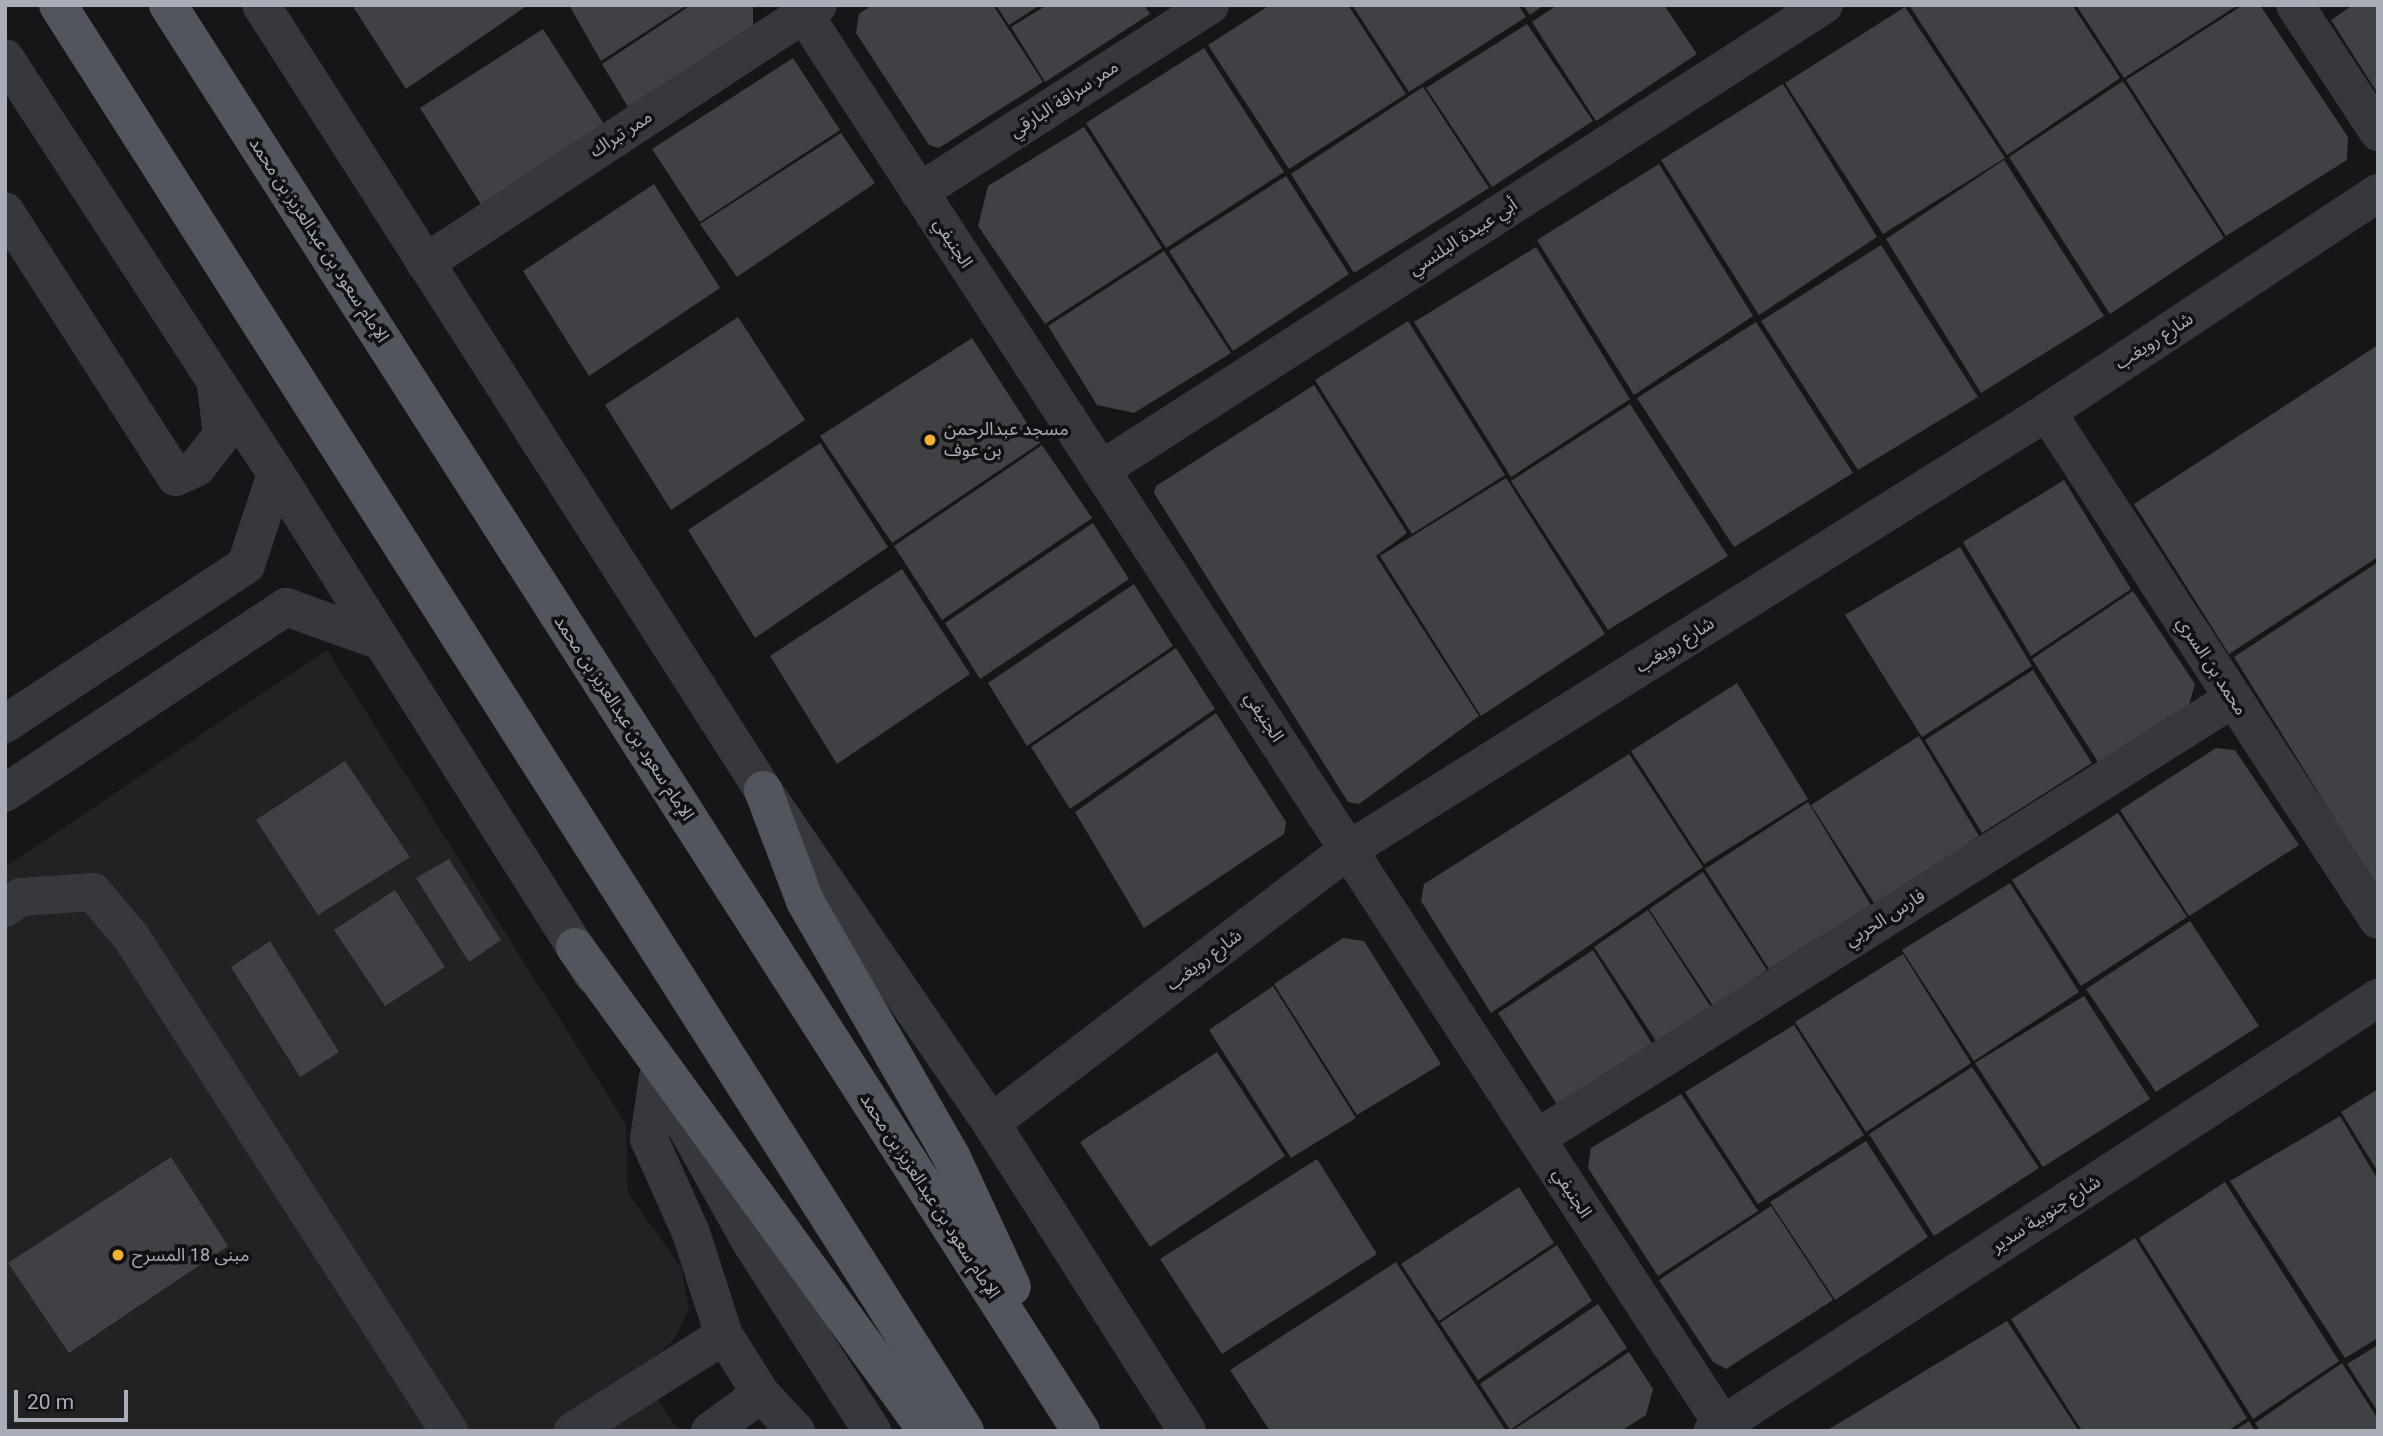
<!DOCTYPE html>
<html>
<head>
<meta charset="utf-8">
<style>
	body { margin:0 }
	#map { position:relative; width:2383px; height:1436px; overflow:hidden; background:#161618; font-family:Roboto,"Noto Sans Arabic",sans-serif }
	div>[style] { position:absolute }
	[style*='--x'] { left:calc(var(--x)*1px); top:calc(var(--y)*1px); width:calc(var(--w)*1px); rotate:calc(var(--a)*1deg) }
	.built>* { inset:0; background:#222225 }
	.building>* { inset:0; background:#404145 }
	.minor>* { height:38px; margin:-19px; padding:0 19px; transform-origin:19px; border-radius:19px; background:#37383d }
	.major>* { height:38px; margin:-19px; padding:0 19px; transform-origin:19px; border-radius:19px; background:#53555c }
	.dots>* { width:19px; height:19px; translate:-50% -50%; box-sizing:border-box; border:4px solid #111113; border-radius:50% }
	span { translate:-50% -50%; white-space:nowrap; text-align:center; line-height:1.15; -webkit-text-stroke:7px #111113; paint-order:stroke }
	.street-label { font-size:18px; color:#a8adb8 }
	.poi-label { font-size:18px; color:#a8adb8 }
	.left { translate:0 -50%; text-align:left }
	.frame { position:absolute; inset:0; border:7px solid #a8adb8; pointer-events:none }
	.scale { position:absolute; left:14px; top:1390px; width:114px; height:32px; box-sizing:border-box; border:4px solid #a8adb8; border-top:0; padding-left:9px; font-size:21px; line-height:24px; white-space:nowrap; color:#a8adb8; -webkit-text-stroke:5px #111113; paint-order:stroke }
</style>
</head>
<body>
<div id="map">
	<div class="built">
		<div style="clip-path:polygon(327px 650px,626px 1124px,628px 1193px,681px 1267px,689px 1309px,674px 1340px,638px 1370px,679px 1431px,5px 1431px,5px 867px)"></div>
	</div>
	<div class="building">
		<div style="clip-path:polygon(352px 5px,528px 5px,406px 89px)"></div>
		<div style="clip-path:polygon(569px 5px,687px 5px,601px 61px)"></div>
		<div style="clip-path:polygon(691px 5px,753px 5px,753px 26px,628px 107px,602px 64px)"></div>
		<div style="clip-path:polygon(872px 5px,993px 5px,1043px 82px,939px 148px,929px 145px,856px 33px,859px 14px)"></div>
		<div style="clip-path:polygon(996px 5px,1040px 5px,1009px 25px)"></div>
		<div style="clip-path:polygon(1047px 5px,1144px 5px,1150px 14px,1045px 82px,1011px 27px)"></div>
		<div style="clip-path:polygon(1270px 5px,1348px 5px,1406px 94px,1289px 169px,1208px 45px)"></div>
		<div style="clip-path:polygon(1352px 5px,1518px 5px,1526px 17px,1409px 92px)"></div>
		<div style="clip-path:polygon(1523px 5px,1544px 5px,1530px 15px)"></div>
		<div style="clip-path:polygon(1557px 5px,1664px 5px,1697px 54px,1596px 121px,1532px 22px)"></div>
		<div style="clip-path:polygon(1909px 5px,2072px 5px,2120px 78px,2007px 155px)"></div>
		<div style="clip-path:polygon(2076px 5px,2238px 5px,2124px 78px)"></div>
		<div style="clip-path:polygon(2243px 5px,2260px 5px,2348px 137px,2347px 160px,2226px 236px,2126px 80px)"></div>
		<div style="clip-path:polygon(2353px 5px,2378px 5px,2378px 94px,2331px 20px)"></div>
		<div style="clip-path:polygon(1905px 7px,2005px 158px,1883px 234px,1785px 83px)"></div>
		<div style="clip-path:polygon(1527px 24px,1593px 121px,1492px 187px,1426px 88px)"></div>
		<div style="clip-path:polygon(543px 29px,606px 127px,482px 206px,420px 108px)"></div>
		<div style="clip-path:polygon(1204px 48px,1284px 172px,1166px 248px,1086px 123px)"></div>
		<div style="clip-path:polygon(793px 58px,840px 130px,700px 222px,652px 149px)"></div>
		<div style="clip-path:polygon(2123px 81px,2224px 238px,2110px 314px,2009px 157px)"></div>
		<div style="clip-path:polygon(1783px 84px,1877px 237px,1759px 315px,1661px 160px)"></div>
		<div style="clip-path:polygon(1423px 87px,1489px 188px,1354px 273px,1291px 174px)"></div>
		<div style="clip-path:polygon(1084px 127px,1162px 248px,1045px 324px,978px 226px,988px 186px)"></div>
		<div style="clip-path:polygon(841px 133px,875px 183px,737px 277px,700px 224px)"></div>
		<div style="clip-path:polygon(2004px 160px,2104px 316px,1981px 393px,1886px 239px)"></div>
		<div style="clip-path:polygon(1659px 164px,1753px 316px,1634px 395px,1537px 240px)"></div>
		<div style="clip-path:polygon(1286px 176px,1349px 274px,1233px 351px,1169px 251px)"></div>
		<div style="clip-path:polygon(654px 184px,720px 288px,589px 376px,523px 271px)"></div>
		<div style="clip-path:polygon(1881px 245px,1978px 397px,1858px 470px,1761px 321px)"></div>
		<div style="clip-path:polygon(1536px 247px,1630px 399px,1511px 477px,1414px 322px)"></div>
		<div style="clip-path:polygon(1164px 251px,1231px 353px,1134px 413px,1097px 405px,1048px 326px)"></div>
		<div style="clip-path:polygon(738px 317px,805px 420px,671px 510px,605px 405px)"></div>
		<div style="clip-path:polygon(1408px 321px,1505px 475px,1412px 534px,1315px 380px)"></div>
		<div style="clip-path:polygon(1756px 322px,1853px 473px,1734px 547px,1637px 398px)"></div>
		<div style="clip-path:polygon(972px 338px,1040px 443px,892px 543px,820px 436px)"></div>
		<div style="clip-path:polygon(2378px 345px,2378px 557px,2229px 654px,2134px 504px)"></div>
		<div style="clip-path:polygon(1314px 385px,1407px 533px,1376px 556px,1479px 716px,1359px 804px,1348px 802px,1154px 493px,1156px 486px)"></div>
		<div style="clip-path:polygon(1630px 404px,1728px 556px,1608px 630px,1511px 481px)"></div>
		<div style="clip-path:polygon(820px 443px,888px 547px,755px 638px,688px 530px)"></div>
		<div style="clip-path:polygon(1042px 445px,1092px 518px,942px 620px,894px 546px)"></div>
		<div style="clip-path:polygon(1506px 478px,1605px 634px,1481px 716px,1380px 556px)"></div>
		<div style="clip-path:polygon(2064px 480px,2131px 589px,2031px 656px,1963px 542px)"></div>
		<div style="clip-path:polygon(1093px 523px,1129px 579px,980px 679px,945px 623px)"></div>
		<div style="clip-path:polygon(1960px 547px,2032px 666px,1922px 737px,1845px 615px)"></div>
		<div style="clip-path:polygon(2378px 562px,2378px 880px,2374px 882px,2234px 657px)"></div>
		<div style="clip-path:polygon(902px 569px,970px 674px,837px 764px,770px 656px)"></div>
		<div style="clip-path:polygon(1134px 584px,1173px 646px,1027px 746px,988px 683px)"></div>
		<div style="clip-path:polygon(2133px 591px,2195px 684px,2189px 705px,2098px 762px,2032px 659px)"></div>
		<div style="clip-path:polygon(1176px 648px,1215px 709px,1070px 809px,1031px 747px)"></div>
		<div style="clip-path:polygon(2033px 670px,2092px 763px,1982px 833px,1925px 740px)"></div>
		<div style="clip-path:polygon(1737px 683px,1808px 799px,1704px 864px,1631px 751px)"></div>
		<div style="clip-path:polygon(1216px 713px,1286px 822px,1284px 834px,1144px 928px,1075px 812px)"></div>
		<div style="clip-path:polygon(1919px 736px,1979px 836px,1876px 906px,1811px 805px)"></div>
		<div style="clip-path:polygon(2216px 748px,2235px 750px,2299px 845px,2189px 916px,2120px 810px)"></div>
		<div style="clip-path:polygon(1629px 754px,1703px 867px,1491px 1013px,1421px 901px,1424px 884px)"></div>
		<div style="clip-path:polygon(345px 761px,410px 857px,318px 915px,256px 820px)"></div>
		<div style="clip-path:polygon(1808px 802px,1871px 905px,1769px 969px,1705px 869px)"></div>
		<div style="clip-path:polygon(2118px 813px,2187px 917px,2081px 986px,2012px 880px)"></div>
		<div style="clip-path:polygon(449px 859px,501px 940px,469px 962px,416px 878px)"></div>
		<div style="clip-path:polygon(1703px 872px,1767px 970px,1713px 1006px,1649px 909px)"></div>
		<div style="clip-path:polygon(2010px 883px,2079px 992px,1974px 1061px,1902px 950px)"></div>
		<div style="clip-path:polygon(395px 890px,445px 967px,385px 1006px,334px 930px)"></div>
		<div style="clip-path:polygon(1648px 910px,1712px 1009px,1658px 1044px,1594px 947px)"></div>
		<div style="clip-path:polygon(2190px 921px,2259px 1026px,2156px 1092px,2086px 989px)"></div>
		<div style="clip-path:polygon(1343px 938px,1364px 941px,1441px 1064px,1357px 1115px,1274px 984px)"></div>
		<div style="clip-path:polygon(270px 941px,339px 1052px,300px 1077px,231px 967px)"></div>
		<div style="clip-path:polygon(1593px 950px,1655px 1048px,1560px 1109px,1498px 1013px)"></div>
		<div style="clip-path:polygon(1903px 954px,1971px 1063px,1866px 1132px,1795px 1022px)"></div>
		<div style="clip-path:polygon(1273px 986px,1356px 1118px,1291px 1158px,1209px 1030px)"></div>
		<div style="clip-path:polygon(2084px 996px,2150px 1099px,2043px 1167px,1975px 1063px)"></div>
		<div style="clip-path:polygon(1794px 1025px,1864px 1135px,1758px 1204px,1685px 1092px)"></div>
		<div style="clip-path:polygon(1217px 1052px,1285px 1156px,1150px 1247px,1080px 1142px)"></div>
		<div style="clip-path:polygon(1972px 1067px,2039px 1168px,1934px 1236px,1869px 1134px)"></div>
		<div style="clip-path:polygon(2378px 1089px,2378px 1172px,2341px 1112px)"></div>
		<div style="clip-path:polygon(1681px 1094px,1758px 1211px,1658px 1276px,1588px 1168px,1591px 1148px)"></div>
		<div style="clip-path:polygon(2340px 1116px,2378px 1180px,2378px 1338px,2345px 1358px,2230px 1181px)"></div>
		<div style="clip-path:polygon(1866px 1141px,1928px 1237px,1835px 1300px,1770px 1202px)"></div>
		<div style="clip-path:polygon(171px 1157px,228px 1246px,69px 1353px,8px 1263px)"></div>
		<div style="clip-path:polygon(1317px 1159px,1377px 1254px,1222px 1354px,1160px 1259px)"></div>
		<div style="clip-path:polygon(2225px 1182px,2339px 1361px,2253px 1419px,2139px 1238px)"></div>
		<div style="clip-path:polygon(1519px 1187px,1554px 1243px,1439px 1321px,1401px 1264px)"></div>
		<div style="clip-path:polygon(1771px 1206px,1833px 1300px,1726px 1369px,1713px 1362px,1659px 1280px)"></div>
		<div style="clip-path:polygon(2135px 1238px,2247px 1418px,2228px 1431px,2082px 1431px,2011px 1319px)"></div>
		<div style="clip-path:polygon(1557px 1245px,1592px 1301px,1478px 1380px,1440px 1323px)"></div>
		<div style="clip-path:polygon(1396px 1262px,1506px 1431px,1270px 1431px,1230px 1370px)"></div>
		<div style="clip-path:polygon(1598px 1304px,1627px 1348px,1510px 1430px,1480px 1384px)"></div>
		<div style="clip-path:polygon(2007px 1321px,2079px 1431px,1826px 1431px)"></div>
		<div style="clip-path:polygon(2378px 1345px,2378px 1412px,2347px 1364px)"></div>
		<div style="clip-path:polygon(1629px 1352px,1653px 1389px,1646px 1415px,1621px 1431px,1512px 1431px)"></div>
		<div style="clip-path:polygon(2342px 1363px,2378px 1419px,2378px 1431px,2260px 1431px,2255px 1423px)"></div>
		<div style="clip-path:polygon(2249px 1421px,2255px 1431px,2234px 1431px)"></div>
	</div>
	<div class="minor">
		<div style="--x:261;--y:5;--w:932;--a:57.4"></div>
		<div style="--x:763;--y:790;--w:404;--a:55.6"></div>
		<div style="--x:991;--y:1123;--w:365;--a:57.5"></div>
		<div style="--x:798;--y:5;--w:1702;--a:56.92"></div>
		<div style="--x:2295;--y:5;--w:152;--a:56.8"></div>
		<div style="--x:5;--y:58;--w:496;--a:56.9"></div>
		<div style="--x:276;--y:474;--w:593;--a:57.68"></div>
		<div style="--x:919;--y:192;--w:346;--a:-32.7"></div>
		<div style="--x:5;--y:211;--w:316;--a:57.3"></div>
		<div style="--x:176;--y:477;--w:23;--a:-25"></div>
		<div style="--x:197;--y:467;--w:41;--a:-52"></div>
		<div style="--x:222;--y:435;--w:49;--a:-97"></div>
		<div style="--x:425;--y:263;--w:470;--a:-33.3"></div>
		<div style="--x:2047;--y:412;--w:606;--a:56.91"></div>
		<div style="--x:1102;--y:469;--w:858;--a:-32.73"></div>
		<div style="--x:5;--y:724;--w:289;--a:-33.4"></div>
		<div style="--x:246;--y:565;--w:96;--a:-71.8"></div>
		<div style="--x:5;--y:793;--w:337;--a:-33.5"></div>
		<div style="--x:286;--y:607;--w:101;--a:19.7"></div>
		<div style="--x:5;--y:908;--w:19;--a:-35"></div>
		<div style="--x:21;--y:897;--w:72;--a:-4"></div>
		<div style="--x:93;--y:892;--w:59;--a:49.8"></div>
		<div style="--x:131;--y:937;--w:588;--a:57.23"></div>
		<div style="--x:658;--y:1077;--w:63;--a:98.3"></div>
		<div style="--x:649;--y:1139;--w:103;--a:65.9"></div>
		<div style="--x:691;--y:1233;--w:107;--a:72.1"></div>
		<div style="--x:724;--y:1335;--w:70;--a:57.9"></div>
		<div style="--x:761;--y:1394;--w:51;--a:46.6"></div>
		<div style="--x:675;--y:1107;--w:157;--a:60.7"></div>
		<div style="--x:752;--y:1244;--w:222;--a:57.3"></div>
		<div style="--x:991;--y:1123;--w:452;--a:-37.4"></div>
		<div style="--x:1350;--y:849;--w:823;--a:-32.09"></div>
		<div style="--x:2047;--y:412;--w:397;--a:-33.5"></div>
		<div style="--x:1537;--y:1138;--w:824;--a:-32.26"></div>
		<div style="--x:573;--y:1431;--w:179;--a:-32.4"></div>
		<div style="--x:710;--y:1431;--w:63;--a:-36"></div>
		<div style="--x:1713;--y:1431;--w:794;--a:-33.07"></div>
	</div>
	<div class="major">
		<div style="--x:58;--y:5;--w:1690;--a:57.54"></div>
		<div style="--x:168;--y:5;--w:1693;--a:57.37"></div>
		<div style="--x:763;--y:790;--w:119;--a:69.3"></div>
		<div style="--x:805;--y:901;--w:296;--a:60.2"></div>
		<div style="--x:952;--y:1158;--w:142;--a:65.1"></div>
		<div style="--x:575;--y:947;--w:598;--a:53.97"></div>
	</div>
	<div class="dots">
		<div style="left:930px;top:440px;background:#f2b134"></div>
		<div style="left:118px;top:1255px;background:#f2b134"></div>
	</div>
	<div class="street-label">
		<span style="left:1064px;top:99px;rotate:-33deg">ممر سراقة البارقي</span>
		<span style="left:621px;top:134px;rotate:-33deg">ممر تبراك</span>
		<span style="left:1463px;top:237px;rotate:-33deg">أبي عبيدة البلنسي</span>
		<span style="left:319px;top:240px;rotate:57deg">الإمام سعود بن عبدالعزيز بن محمد</span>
		<span style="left:953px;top:243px;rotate:57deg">الجنيفي</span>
		<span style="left:2154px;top:341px;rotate:-33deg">شارع رويغب</span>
		<span style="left:1675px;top:645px;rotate:-32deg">شارع رويغب</span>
		<span style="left:2212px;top:666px;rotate:57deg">محمد بن السري</span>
		<span style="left:1264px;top:717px;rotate:57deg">الجنيفي</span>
		<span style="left:624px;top:718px;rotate:57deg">الإمام سعود بن عبدالعزيز بن محمد</span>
		<span style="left:1885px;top:918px;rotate:-32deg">فارس الحربي</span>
		<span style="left:1204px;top:960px;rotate:-37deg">شارع رويغب</span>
		<span style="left:1572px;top:1193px;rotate:57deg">الجنيفي</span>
		<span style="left:930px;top:1196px;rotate:57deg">الإمام سعود بن عبدالعزيز بن محمد</span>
		<span style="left:2046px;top:1214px;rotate:-33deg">شارع جنوبية سدير</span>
	</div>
	<div class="poi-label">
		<span class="left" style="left:944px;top:440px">مسجد عبدالرحمن<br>بن عوف</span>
		<span class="left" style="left:132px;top:1255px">مبنى 18 المسرح</span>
	</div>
	<div class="frame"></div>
	<div class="scale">20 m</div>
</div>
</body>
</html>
